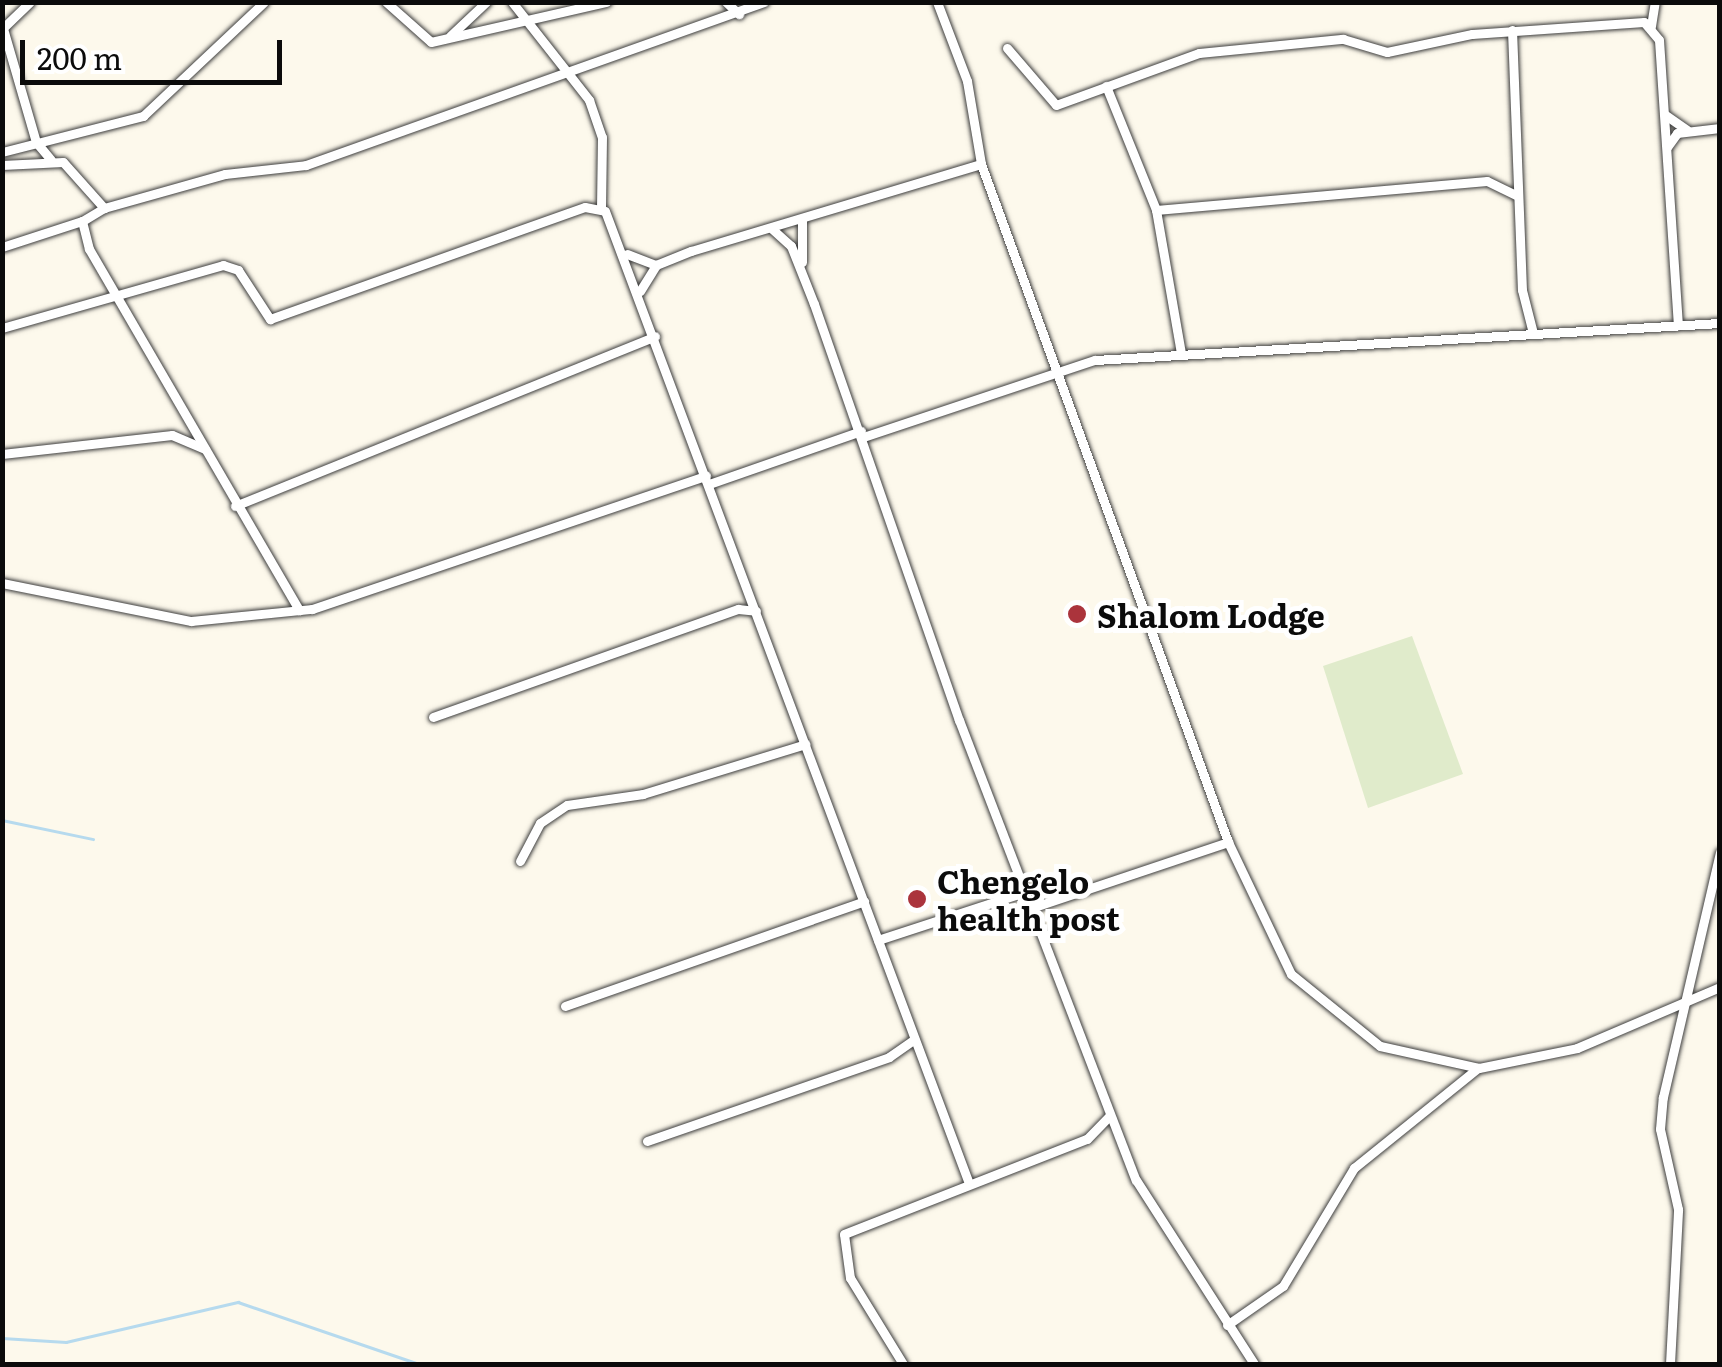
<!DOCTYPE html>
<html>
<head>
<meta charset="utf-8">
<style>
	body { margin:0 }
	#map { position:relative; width:1722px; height:1367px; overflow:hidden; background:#fdf9ec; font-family:Literata,serif }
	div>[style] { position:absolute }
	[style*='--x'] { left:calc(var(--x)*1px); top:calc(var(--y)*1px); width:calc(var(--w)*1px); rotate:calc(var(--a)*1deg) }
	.pitch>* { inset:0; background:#e0ebcb }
	.stream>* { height:2.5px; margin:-1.25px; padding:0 1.25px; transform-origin:1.25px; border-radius:1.25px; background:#b6daee }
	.roads { filter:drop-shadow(0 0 2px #3e3e3e) drop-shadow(0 0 2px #3e3e3e) }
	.minor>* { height:9px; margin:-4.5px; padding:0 4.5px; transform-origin:4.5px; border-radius:4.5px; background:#fff }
	.dots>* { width:28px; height:28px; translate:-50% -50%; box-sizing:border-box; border:5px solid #fff; border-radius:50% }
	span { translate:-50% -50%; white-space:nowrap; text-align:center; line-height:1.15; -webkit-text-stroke:10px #fff; paint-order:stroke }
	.poi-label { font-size:32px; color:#0b0b0b; font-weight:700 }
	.left { translate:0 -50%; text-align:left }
	.frame { position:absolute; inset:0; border:5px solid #0b0b0b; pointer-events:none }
	.scale { position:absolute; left:20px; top:40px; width:262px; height:45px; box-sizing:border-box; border:5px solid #0b0b0b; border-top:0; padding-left:12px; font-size:30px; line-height:35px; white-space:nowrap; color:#0b0b0b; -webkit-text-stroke:8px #fff; paint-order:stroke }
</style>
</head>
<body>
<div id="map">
	<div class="pitch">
		<div style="clip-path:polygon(1412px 636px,1463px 774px,1368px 808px,1323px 666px)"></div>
	</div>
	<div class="stream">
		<div style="--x:2;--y:820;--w:93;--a:11.8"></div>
		<div style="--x:2;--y:1338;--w:64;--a:3.6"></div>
		<div style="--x:66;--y:1342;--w:177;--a:-13.1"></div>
		<div style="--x:238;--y:1302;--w:191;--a:18.9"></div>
	</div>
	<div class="roads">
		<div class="minor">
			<div style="--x:386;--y:2;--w:60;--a:41.6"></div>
			<div style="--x:431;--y:42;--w:180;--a:-12.9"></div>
			<div style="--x:512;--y:2;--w:125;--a:51.8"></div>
			<div style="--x:589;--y:100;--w:39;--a:71"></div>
			<div style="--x:602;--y:137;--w:71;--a:90.8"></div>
			<div style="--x:726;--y:2;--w:18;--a:43"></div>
			<div style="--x:937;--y:2;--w:85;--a:69.2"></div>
			<div style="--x:967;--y:81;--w:84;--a:80.4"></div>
			<div style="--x:981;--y:164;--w:722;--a:69.98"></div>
			<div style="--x:1228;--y:842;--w:146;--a:64.5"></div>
			<div style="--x:1291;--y:974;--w:114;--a:39"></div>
			<div style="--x:1380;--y:1046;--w:101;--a:12.5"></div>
			<div style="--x:1479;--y:1068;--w:100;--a:-11.5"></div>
			<div style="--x:1577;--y:1048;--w:155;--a:-23.1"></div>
			<div style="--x:2;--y:25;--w:122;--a:73.8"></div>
			<div style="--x:36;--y:142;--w:23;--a:50"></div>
			<div style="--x:1651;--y:26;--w:24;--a:-81"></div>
			<div style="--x:4;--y:27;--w:36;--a:-44"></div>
			<div style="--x:1512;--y:30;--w:260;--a:87.8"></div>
			<div style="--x:1522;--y:290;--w:44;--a:75.7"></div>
			<div style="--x:450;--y:36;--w:50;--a:-43.4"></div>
			<div style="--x:1007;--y:48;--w:75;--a:49.3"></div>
			<div style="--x:1056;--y:105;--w:152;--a:-20"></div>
			<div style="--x:1199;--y:53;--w:145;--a:-5.6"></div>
			<div style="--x:1343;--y:39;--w:46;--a:16.5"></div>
			<div style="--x:1387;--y:52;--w:87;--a:-12"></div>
			<div style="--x:1472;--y:34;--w:172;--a:-4"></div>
			<div style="--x:1644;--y:22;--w:23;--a:50"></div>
			<div style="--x:1659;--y:40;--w:286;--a:86.2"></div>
			<div style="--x:1106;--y:86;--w:134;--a:68"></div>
			<div style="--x:1156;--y:210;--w:145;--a:80.1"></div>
			<div style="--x:1664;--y:114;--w:28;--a:35"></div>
			<div style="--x:1667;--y:147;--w:17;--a:-54"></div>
			<div style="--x:1677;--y:133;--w:43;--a:-6.6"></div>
			<div style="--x:2;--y:152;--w:146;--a:-14.3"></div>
			<div style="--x:143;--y:116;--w:166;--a:-43.3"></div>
			<div style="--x:2;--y:165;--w:61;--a:-2.8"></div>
			<div style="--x:63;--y:162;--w:62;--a:48.3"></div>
			<div style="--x:104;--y:208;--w:126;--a:-15.7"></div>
			<div style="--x:225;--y:174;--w:81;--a:-6.3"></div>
			<div style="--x:306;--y:165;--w:486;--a:-19.6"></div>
			<div style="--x:104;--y:208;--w:26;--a:149"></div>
			<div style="--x:82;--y:221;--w:29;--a:76"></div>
			<div style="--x:89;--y:249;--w:418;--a:59.8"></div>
			<div style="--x:1156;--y:210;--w:332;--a:-5"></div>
			<div style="--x:1487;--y:181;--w:32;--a:26"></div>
			<div style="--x:771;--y:228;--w:27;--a:42"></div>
			<div style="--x:791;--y:246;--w:62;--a:68.4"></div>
			<div style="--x:814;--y:304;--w:441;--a:70.8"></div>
			<div style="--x:959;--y:720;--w:493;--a:69"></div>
			<div style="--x:1136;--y:1180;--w:219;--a:57.3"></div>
			<div style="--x:2;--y:247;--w:84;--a:-18"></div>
			<div style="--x:627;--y:254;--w:31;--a:21"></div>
			<div style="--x:802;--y:262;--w:42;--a:-90"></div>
			<div style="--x:640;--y:291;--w:31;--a:-58"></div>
			<div style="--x:656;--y:265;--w:38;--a:-22"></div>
			<div style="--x:691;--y:251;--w:303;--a:-16.7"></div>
			<div style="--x:2;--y:328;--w:230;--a:-15.9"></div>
			<div style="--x:223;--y:265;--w:16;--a:18"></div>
			<div style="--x:238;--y:270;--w:59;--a:56.9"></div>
			<div style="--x:270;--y:319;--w:334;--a:-19.6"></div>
			<div style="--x:585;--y:207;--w:20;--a:11"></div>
			<div style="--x:605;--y:211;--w:1036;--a:69.48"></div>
			<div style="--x:863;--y:437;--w:244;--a:-18.4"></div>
			<div style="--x:1095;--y:360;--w:626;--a:-3.39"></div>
			<div style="--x:2;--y:454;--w:171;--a:-6.4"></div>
			<div style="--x:172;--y:435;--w:36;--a:23"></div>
			<div style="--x:709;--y:484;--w:161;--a:-19.2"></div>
			<div style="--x:235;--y:506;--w:453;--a:-22"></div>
			<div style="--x:2;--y:583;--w:193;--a:11.4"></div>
			<div style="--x:191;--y:621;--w:122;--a:-5.7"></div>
			<div style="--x:312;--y:609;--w:416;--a:-18.7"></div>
			<div style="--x:433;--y:717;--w:324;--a:-19.5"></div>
			<div style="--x:738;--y:609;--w:18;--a:6"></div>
			<div style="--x:520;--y:861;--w:43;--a:-62.2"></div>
			<div style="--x:540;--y:823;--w:32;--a:-34"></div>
			<div style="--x:567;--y:805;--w:77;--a:-8.2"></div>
			<div style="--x:643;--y:794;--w:170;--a:-17.1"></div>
			<div style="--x:1034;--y:907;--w:205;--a:-18.5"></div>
			<div style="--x:878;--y:940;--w:158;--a:-18.1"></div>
			<div style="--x:565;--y:1006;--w:317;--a:-19.3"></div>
			<div style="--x:647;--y:1141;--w:256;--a:-19.1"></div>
			<div style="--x:889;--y:1057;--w:29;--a:-35"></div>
			<div style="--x:1227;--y:1325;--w:68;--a:-34.9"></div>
			<div style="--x:1283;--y:1286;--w:138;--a:-59"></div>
			<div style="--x:1354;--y:1168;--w:159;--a:-38.9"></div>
			<div style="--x:903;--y:1364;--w:101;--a:-121.6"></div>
			<div style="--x:850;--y:1278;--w:44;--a:-97.8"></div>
			<div style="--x:844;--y:1234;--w:261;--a:-21.4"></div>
			<div style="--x:1087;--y:1139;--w:33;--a:-46"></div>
			<div style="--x:1670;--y:1364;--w:155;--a:-87"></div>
			<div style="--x:1678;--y:1209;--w:82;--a:-102.7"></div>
			<div style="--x:1660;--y:1129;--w:32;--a:-85"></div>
			<div style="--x:1663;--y:1097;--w:251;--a:-76.9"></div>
		</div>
	</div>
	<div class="dots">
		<div style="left:1077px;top:614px;background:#ab343c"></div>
		<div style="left:917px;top:899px;background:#ab343c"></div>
	</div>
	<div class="poi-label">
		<span class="left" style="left:1097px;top:614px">Shalom Lodge</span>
		<span class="left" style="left:937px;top:899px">Chengelo<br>health post</span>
	</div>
	<div class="frame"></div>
	<div class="scale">200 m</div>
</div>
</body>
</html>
